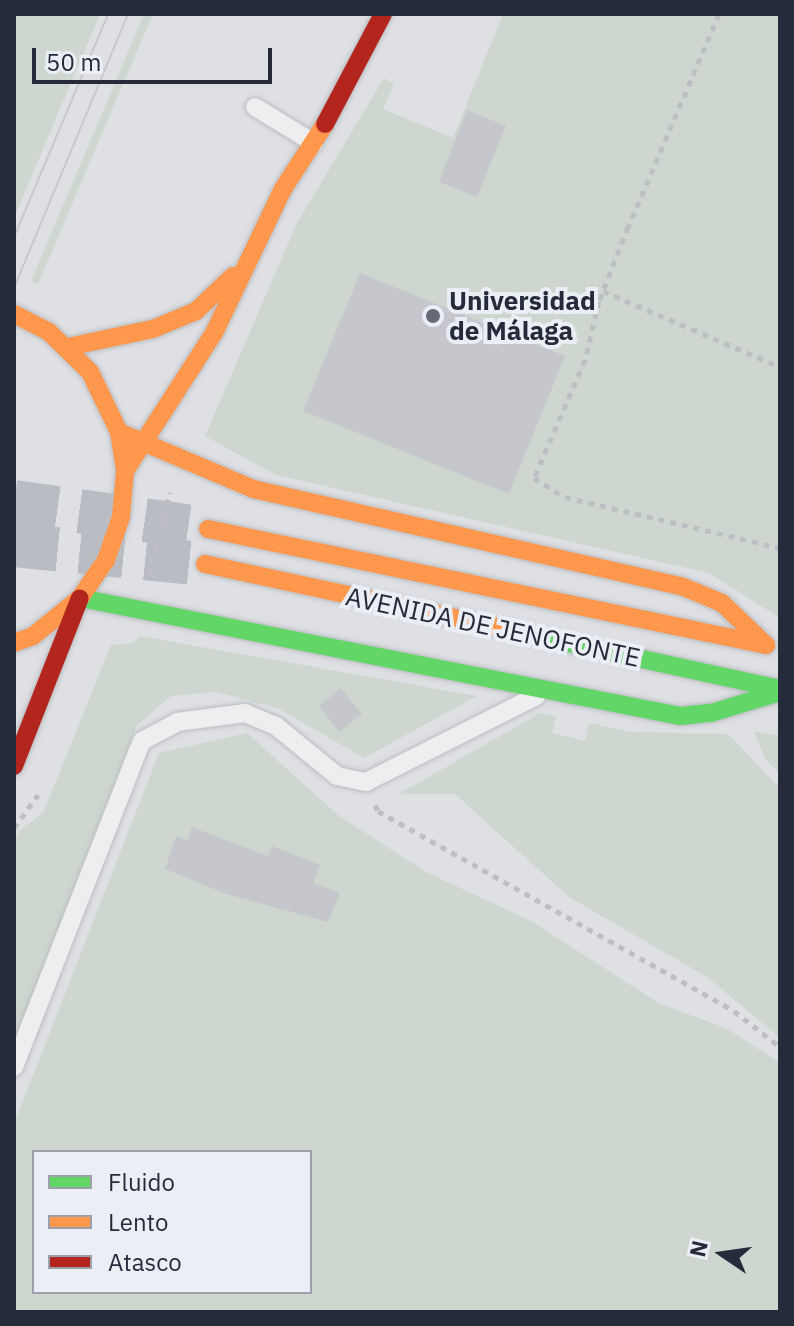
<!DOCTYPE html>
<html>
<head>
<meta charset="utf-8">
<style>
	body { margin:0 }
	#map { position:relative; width:794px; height:1326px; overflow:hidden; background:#dee0e4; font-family:"IBM Plex Sans",sans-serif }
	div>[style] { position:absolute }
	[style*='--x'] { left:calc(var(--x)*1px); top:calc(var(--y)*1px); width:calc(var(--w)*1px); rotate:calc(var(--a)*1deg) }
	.green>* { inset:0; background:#cdd7cf }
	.building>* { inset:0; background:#c6c7cc }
	.primary-tunnel>* { height:44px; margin-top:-22px; transform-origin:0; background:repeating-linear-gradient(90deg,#b9bcc2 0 44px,transparent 0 66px) }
	.path>* { height:5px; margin-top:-2.5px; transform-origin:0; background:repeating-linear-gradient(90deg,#bebec4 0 6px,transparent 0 12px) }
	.roads { filter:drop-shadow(0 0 2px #bbbdc0) drop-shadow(0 0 2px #bbbdc0) }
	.lane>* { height:18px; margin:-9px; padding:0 9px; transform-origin:9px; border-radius:9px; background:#eeeef1 }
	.fast>* { height:18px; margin:-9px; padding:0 9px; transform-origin:9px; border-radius:9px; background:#63d668 }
	.slow>* { height:18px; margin:-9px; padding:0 9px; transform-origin:9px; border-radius:9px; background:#ff974d }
	.jam>* { height:18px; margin:-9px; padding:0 9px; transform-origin:9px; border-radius:9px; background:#b3261e }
	.tram>* { height:2px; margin:-1px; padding:0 1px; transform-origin:1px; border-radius:1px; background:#c8c9cc }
	.dots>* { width:22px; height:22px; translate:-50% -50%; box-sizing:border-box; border:4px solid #ebeef4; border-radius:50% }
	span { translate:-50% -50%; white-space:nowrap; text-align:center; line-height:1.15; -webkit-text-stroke:8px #ebeef4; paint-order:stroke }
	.poi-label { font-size:26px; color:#262b3c; font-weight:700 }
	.left { translate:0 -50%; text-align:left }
	.street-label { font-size:26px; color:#262b3c }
	.frame { position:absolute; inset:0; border:16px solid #262b3c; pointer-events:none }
	.legend { position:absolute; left:32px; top:1150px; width:280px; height:144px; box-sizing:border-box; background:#ebeef4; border:2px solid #9ca0aa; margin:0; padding:10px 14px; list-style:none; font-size:24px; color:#262b3c }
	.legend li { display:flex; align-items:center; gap:16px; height:40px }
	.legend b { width:40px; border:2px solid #9ca0aa }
	.north { position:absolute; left:682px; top:1214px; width:80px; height:80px; -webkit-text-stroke:6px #ebeef4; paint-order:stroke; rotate:283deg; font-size:22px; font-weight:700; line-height:32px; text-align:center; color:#262b3c }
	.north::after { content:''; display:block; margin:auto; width:28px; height:36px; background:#262b3c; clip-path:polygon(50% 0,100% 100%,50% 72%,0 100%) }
	.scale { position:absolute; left:32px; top:48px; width:240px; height:36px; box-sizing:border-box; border:4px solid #262b3c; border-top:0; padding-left:10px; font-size:24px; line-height:28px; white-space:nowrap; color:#262b3c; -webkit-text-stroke:6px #ebeef4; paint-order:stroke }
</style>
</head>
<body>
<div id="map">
	<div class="green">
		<div style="clip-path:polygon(14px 14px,100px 14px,14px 218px)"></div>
		<div style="clip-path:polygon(144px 14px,153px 14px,38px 284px,31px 281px)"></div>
		<div style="clip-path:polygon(503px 14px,780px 14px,780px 618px,709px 573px,276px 475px,205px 436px,297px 223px,384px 78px,394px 84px,383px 109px,453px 138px)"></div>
		<div style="clip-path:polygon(140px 636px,477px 696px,364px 758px,277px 708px,216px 692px,171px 696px,137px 725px,14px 1040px,14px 844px,19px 831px,43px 813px,111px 645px,133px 643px)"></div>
		<div style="clip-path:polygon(540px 713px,556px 716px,552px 733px,585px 741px,589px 723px,631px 732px,728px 734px,780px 788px,780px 1038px,707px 977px,569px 897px,455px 794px,399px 794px)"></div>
		<div style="clip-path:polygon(754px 731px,780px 736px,780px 774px,765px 759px)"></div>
		<div style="clip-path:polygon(evenodd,247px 733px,338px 815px,424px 871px,533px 922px,660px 1004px,726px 1028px,780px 1063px,780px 1312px,14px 1312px,14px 1124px,159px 753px,247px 733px,34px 1152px,310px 1152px,310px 1292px,34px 1292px,34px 1152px)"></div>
	</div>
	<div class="building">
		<div style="clip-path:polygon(467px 110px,506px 126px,477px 197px,439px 182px)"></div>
		<div style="clip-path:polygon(360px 273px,565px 356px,509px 494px,303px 411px)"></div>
		<div style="clip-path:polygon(341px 688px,362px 714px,339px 732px,319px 706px)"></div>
		<div style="clip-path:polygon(192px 827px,268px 856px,272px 846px,320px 865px,313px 883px,340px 893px,328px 922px,226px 894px,165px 869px,176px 836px,187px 840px)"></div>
	</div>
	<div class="primary-tunnel">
		<div style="--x:14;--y:502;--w:196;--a:7.9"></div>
		<div style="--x:14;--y:545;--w:192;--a:5.7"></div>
	</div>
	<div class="path">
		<div style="--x:719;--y:14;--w:232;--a:113.1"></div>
		<div style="--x:628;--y:227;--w:79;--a:111.4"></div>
		<div style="--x:599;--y:301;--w:61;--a:103.3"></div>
		<div style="--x:585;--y:360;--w:129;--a:113.4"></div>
		<div style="--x:534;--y:478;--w:36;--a:32"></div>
		<div style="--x:565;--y:497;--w:221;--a:13.3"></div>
		<div style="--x:603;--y:291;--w:193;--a:23.2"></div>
		<div style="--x:150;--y:575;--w:85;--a:-76.5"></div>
		<div style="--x:375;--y:805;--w:7;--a:63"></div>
		<div style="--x:378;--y:811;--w:408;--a:29.3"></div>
		<div style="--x:734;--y:1011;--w:58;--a:38"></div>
		<div style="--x:14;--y:828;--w:41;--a:-54"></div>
	</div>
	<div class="roads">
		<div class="lane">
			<div style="--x:255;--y:107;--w:69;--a:31.4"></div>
			<div style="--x:14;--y:1067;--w:350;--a:-68.6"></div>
			<div style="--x:142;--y:741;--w:40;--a:-28"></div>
			<div style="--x:177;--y:722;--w:69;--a:-7.5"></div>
			<div style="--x:245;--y:713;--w:34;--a:23"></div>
			<div style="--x:276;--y:726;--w:79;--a:39.3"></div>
			<div style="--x:337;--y:776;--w:30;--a:12"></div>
			<div style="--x:366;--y:782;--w:191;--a:-26.8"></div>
		</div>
		<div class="fast">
			<div style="--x:80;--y:598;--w:611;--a:11.13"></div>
			<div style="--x:680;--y:716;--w:31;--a:-6"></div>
			<div style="--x:711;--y:713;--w:72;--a:-16.9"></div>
			<div style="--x:500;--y:628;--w:287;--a:12.3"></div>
		</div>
		<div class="slow">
			<div style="--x:14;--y:314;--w:39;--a:27"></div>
			<div style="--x:49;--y:332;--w:57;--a:44.3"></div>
			<div style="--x:90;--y:372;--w:67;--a:64.2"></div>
			<div style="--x:119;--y:432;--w:39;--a:81"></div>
			<div style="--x:125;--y:471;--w:46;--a:95"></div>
			<div style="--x:121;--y:517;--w:46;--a:109.2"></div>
			<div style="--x:106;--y:560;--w:46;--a:124.4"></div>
			<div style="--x:80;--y:598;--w:60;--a:141"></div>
			<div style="--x:33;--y:636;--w:20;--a:160"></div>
			<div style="--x:68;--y:347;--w:87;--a:-12"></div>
			<div style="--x:153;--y:329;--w:47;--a:-22.7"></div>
			<div style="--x:196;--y:311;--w:51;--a:-43.4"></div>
			<div style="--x:119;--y:432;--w:146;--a:23"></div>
			<div style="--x:253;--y:489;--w:439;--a:12.8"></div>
			<div style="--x:681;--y:586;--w:44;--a:22.5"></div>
			<div style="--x:722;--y:603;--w:61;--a:43.7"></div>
			<div style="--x:125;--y:471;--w:164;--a:-57.2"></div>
			<div style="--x:214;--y:333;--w:160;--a:-64.4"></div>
			<div style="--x:283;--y:189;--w:77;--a:-57.1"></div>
			<div style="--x:208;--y:529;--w:570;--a:11.74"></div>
			<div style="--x:205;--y:564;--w:302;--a:12.2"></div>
		</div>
		<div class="jam">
			<div style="--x:325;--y:124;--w:124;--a:-62.2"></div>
			<div style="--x:14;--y:766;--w:180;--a:-68.6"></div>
		</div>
	</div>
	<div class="tram">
		<div style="--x:14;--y:237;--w:242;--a:-67.1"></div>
		<div style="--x:14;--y:288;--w:297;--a:-67.4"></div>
	</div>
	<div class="dots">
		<div style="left:433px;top:316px;background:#666a77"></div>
	</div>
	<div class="poi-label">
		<span class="left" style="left:449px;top:316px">Universidad<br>de Málaga</span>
	</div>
	<div class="street-label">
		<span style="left:493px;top:627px;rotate:12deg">AVENIDA DE JENOFONTE</span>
	</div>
	<div class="frame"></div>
	<ul class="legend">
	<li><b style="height:10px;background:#63d668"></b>Fluido</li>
	<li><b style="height:10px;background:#ff974d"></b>Lento</li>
	<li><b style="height:10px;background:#b3261e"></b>Atasco</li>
	</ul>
	<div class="north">N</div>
	<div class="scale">50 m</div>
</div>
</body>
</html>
